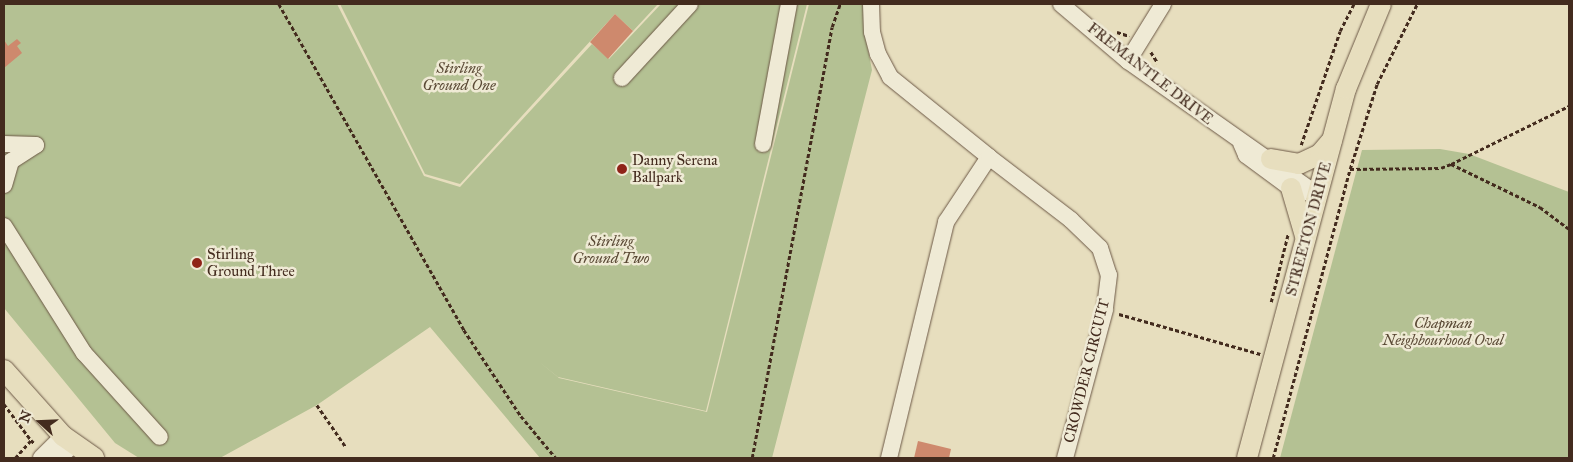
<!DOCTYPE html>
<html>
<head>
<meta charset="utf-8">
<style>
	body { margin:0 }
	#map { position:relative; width:1573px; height:462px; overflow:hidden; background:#e7debe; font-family:"IM FELL Great Primer",serif }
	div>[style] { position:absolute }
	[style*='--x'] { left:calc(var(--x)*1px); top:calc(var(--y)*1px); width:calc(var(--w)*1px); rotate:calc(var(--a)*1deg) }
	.green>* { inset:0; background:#b4c193 }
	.building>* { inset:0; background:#ce896d }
	.path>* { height:2.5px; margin-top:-1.25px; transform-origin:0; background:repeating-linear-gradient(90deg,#432b1e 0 4px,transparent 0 6.5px) }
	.roads { filter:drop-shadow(0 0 1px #6c5846) drop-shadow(0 0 1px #6c5846) }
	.minor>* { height:16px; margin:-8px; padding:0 8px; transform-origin:8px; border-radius:8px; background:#efead5 }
	.major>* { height:20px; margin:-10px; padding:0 10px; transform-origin:10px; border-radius:10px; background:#e7debe }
	.dots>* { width:14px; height:14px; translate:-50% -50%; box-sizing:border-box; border:2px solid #efead5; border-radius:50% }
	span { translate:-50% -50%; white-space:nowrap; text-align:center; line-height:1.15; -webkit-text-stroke:5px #efead5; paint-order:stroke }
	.park-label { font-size:15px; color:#5a4935; font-style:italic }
	.street-label { font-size:15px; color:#432b1e }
	.poi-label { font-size:15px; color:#432b1e }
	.left { translate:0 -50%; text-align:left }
	.frame { position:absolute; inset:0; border:5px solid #432b1e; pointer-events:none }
	.north { position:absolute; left:15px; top:397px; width:50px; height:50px; -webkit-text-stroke:4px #efead5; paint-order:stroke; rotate:290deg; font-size:14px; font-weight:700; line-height:20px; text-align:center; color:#432b1e }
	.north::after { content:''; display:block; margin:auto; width:18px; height:22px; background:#432b1e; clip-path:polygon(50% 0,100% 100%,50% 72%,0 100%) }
</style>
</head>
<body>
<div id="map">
	<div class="green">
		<div style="clip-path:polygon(4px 4px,337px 4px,424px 176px,460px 187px,592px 44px,609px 59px,661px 4px,807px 4px,706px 411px,558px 377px,537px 360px,559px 378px,707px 412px,809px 4px,867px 4px,866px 39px,872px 70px,772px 458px,540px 458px,430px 327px,317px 405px,220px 458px,139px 458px,115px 443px,4px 308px)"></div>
		<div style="clip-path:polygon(340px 4px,658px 4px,633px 31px,615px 14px,460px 184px,425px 174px)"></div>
		<div style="clip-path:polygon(1440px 149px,1469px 154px,1569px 192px,1569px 458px,1280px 458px,1362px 150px)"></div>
	</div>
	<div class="building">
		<div style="clip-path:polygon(615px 14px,633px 31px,608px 59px,590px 42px)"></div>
		<div style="clip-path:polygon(17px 39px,21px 43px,17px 46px,22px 53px,4px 68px,4px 40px,8px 46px)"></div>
		<div style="clip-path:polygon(918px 441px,951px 449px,949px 458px,914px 458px)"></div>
	</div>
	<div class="path">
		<div style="--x:279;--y:4;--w:375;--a:60.4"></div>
		<div style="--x:464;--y:330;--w:103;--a:56.5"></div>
		<div style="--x:521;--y:416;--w:55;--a:50.2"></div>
		<div style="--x:1117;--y:32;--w:13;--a:18"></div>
		<div style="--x:1151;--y:52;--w:13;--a:58"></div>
		<div style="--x:1301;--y:145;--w:120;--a:-71.1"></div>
		<div style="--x:1340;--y:31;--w:30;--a:-63"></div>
		<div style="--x:1451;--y:164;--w:131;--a:-26.2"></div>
		<div style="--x:1350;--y:169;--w:91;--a:-0.6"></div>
		<div style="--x:1441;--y:168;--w:11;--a:-22"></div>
		<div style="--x:1451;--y:164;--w:99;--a:25.8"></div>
		<div style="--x:1540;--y:207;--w:36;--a:37"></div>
		<div style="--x:1271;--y:302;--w:70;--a:-76"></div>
		<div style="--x:1119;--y:314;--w:147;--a:15.8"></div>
		<div style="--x:4;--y:404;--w:45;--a:53.1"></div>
		<div style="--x:317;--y:405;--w:51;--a:55.4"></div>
		<div style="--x:15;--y:458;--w:24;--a:-48"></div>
		<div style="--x:31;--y:440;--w:6;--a:45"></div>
		<div style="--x:752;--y:458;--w:438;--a:-79.5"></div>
		<div style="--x:832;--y:27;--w:24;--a:-71"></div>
		<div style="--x:1273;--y:458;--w:299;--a:-75.1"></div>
		<div style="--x:1350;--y:169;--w:89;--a:-72.4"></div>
		<div style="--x:1377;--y:84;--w:89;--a:-63.4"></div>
	</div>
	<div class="roads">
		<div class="minor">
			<div style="--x:871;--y:4;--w:28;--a:88"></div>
			<div style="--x:872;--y:32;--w:23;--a:75"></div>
			<div style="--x:878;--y:54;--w:26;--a:62"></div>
			<div style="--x:890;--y:77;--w:127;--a:38.9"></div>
			<div style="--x:1061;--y:4;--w:88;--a:40.4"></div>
			<div style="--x:1128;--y:61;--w:232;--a:35.2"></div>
			<div style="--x:1128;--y:61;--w:67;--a:-58.4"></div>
			<div style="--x:622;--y:78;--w:100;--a:-47.4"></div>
			<div style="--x:1241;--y:143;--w:13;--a:67"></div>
			<div style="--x:1246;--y:155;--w:67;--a:36.5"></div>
			<div style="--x:4;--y:144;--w:32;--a:2"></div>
			<div style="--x:36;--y:145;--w:30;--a:147"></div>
			<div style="--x:11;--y:161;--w:25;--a:106"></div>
			<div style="--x:763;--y:144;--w:142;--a:-79.5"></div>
			<div style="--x:4;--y:226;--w:150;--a:57.8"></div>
			<div style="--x:84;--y:353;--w:113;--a:47.9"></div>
			<div style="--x:41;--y:458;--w:31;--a:-45"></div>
			<div style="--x:59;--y:458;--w:21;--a:-43"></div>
			<div style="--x:889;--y:458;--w:243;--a:-76.4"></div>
			<div style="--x:946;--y:222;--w:78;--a:-56.5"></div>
			<div style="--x:989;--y:157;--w:103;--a:37.5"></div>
			<div style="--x:1071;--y:220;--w:40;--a:44"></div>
			<div style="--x:1100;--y:248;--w:28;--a:72"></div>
			<div style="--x:1109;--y:275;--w:35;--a:97"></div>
			<div style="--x:1105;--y:310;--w:153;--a:105.1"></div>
		</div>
		<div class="major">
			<div style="--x:1271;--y:159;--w:28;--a:10"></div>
			<div style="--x:1299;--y:164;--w:23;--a:-25"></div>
			<div style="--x:1320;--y:154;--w:18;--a:-49"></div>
			<div style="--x:1291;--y:188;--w:50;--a:73.7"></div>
			<div style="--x:4;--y:370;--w:89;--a:48.2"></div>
			<div style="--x:63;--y:436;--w:38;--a:35"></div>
			<div style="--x:1247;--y:458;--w:382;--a:-75"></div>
			<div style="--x:1346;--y:89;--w:92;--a:-67.6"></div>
		</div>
	</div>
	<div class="dots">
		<div style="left:622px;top:169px;background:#8f2418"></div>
		<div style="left:197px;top:263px;background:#8f2418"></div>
	</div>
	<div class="park-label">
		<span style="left:459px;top:77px">Stirling<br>Ground One</span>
		<span style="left:611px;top:250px">Stirling<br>Ground Two</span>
		<span style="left:1443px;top:332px">Chapman<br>Neighbourhood Oval</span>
	</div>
	<div class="street-label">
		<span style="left:1150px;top:74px;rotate:38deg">FREMANTLE DRIVE</span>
		<span style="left:1309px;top:229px;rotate:-75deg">STREETON DRIVE</span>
		<span style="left:1087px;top:371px;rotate:-76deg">CROWDER CIRCUIT</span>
	</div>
	<div class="poi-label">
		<span class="left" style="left:632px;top:169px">Danny Serena<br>Ballpark</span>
		<span class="left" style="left:207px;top:263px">Stirling<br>Ground Three</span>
	</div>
	<div class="frame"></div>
	<div class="north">N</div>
</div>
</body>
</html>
